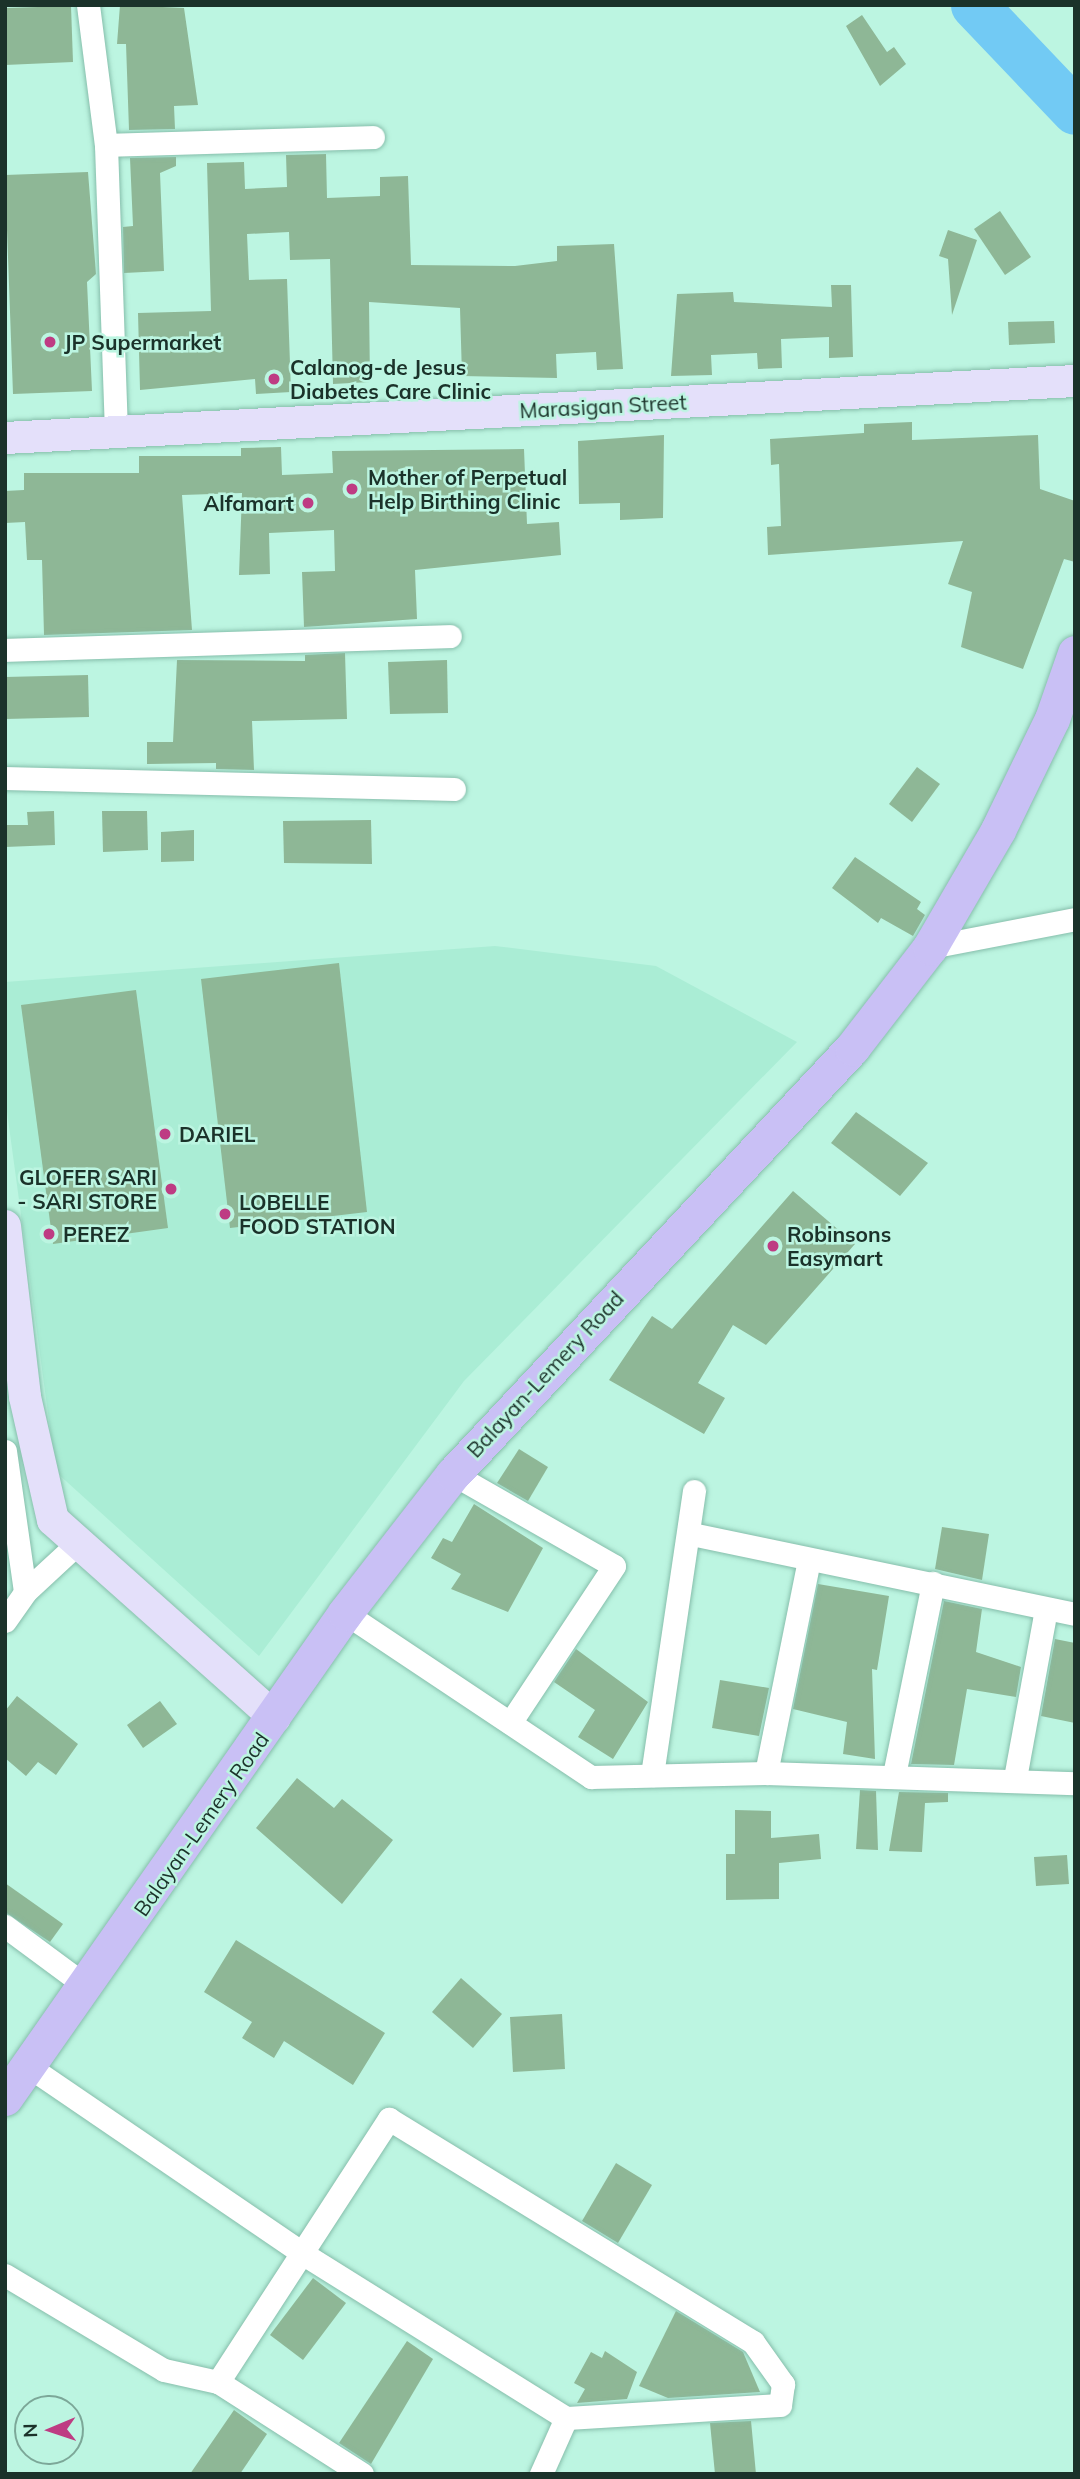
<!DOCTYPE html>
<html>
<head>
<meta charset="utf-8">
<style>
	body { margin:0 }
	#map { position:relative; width:1080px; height:2479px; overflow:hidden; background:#bcf5e1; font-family:Mulish,sans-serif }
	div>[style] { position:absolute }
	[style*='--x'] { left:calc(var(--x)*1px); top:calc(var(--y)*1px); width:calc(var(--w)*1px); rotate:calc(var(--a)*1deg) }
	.built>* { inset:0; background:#aaedd5 }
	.river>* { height:47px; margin:-23.5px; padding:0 23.5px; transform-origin:23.5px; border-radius:23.5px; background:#72caf4 }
	.building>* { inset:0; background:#8eb796 }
	.roads { filter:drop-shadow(0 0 2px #86beab) drop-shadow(0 0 2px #86beab) }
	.street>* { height:23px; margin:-11.5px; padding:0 11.5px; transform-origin:11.5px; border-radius:11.5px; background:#fff }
	.secondary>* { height:32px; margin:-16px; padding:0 16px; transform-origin:16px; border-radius:16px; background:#e4e0fa }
	.primary>* { height:35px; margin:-17.5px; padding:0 17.5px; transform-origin:17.5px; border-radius:17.5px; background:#c9c0f5 }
	.dots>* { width:19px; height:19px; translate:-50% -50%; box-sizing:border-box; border:4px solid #bcf5e1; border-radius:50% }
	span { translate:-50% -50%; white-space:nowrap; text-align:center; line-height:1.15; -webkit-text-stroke:5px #bcf5e1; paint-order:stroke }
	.poi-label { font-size:21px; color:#1b322a; font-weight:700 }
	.left { translate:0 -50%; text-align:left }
	.right { translate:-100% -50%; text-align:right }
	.street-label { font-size:21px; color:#1b322a }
	.frame { position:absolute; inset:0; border:7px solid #1b322a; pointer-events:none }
	.north { position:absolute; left:14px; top:2395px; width:70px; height:70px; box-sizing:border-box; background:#bcf5e1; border:2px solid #7ca798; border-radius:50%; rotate:268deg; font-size:19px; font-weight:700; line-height:28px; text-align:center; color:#1b322a }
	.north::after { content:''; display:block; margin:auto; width:24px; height:32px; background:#be3c83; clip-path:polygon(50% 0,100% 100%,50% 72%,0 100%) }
</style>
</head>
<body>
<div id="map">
	<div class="built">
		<div style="clip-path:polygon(495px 946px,656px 966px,797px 1042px,464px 1381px,259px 1656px,56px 1472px,5px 1097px,5px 982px)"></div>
	</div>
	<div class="river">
		<div style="--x:974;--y:5;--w:146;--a:46.4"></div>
	</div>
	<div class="building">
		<div style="clip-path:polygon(120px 5px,184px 8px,198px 105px,174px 106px,175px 129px,129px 130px,126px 44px,117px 44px)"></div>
		<div style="clip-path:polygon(71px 6px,73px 62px,5px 65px,5px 8px)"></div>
		<div style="clip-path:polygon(862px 15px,887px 52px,894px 47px,906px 64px,880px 86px,846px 26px)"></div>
		<div style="clip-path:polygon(326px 154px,327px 198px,380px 196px,380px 177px,408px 176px,411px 265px,515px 266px,557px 261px,557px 246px,614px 244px,623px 369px,597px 370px,596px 352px,556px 354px,557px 378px,462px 376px,460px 308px,369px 302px,370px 382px,333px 384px,330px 259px,290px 260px,289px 232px,247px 234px,249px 280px,287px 279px,291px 392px,256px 394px,255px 379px,140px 390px,138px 313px,211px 311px,207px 163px,244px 162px,245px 189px,287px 187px,286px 155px)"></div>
		<div style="clip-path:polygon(176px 157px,176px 166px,160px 173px,164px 271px,124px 273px,123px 227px,133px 226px,130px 158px)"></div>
		<div style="clip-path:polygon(88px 172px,96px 274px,87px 282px,92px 391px,13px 394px,5px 175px)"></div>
		<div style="clip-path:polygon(1000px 211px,1031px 257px,1005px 275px,974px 229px)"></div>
		<div style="clip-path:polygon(948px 230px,977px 240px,952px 315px,948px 259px,939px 256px)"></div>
		<div style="clip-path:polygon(831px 285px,851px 285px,853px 357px,829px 358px,829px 337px,781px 339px,782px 368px,758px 369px,757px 353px,711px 355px,712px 375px,671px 376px,677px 294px,733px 292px,734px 302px,832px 307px)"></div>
		<div style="clip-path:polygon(1054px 321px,1055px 343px,1009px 345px,1008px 322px)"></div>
		<div style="clip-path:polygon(912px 422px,912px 440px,1038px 435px,1040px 489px,1075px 501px,1075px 562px,1064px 559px,1023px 669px,961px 647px,972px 592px,948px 584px,963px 541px,768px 555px,767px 527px,781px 526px,779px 464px,771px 465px,770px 439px,864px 433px,864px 424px)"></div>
		<div style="clip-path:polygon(664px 435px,663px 518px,620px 520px,620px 503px,579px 504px,578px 441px)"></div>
		<div style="clip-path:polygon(281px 447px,282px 475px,333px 473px,332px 451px,524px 449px,527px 524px,559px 522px,561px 555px,415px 570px,417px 619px,304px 627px,302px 572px,335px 571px,334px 530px,269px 533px,270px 574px,239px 575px,242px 493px,182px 495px,192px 630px,44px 635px,42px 560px,27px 560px,25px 522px,5px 523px,5px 491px,24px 490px,24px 473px,139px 473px,139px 456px,241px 456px,241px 448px)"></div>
		<div style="clip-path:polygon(345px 653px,347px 719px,252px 721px,254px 770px,216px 769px,216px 763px,147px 764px,147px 742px,173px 742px,177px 660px,305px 661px,305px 655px)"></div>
		<div style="clip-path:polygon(447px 660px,448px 713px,390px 714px,388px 662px)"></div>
		<div style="clip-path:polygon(88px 675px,89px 717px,5px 719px,5px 677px)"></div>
		<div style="clip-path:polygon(917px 767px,940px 784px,912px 822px,889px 804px)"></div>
		<div style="clip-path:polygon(54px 811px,55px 845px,5px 847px,5px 825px,28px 825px,27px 812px)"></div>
		<div style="clip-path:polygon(102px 811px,147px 811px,148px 850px,103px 852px)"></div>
		<div style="clip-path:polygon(371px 820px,372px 864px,284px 863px,283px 821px)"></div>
		<div style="clip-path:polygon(194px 830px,194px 861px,161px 862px,161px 832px)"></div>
		<div style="clip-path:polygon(855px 857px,921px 902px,917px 909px,925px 915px,913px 936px,881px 918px,878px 923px,832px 888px)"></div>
		<div style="clip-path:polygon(339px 963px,367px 1212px,230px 1228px,201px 979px)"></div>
		<div style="clip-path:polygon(136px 990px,168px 1228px,53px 1244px,21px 1005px)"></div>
		<div style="clip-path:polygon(856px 1112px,928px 1163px,900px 1196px,831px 1143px)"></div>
		<div style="clip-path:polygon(793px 1191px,855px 1244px,766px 1345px,733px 1325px,698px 1383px,725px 1398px,704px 1434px,609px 1380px,652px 1316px,672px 1329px)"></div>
		<div style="clip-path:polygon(519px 1449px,548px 1467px,528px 1501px,497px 1483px)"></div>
		<div style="clip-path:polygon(474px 1504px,543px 1548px,508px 1612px,451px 1589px,461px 1574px,431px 1558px,443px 1538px,452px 1542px)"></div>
		<div style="clip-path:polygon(942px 1527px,989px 1534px,982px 1580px,935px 1569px)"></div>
		<div style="clip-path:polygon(818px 1584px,889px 1596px,877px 1670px,872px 1669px,875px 1759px,843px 1754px,847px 1722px,793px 1709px)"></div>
		<div style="clip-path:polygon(944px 1601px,982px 1609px,976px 1652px,1021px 1667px,1016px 1697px,967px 1689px,954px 1765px,911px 1764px)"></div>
		<div style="clip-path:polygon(1055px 1639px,1075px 1643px,1075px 1723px,1041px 1716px)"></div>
		<div style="clip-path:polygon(576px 1649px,648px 1702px,613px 1759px,578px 1737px,595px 1710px,554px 1682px)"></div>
		<div style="clip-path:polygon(720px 1680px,769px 1688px,759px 1736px,712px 1728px)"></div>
		<div style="clip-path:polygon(17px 1696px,78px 1744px,56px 1775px,38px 1762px,26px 1776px,5px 1758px,5px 1711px)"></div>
		<div style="clip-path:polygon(160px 1701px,177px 1724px,143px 1748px,127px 1725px)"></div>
		<div style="clip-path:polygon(297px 1778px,334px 1808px,342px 1799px,393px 1840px,342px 1904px,256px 1828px)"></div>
		<div style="clip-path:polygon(860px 1790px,876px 1791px,878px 1850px,856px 1849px)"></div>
		<div style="clip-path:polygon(899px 1792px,948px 1793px,948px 1802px,925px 1803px,922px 1852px,889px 1851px)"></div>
		<div style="clip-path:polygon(735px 1810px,771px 1811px,771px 1838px,819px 1834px,821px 1859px,779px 1863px,779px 1899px,726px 1900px,726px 1854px,735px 1854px)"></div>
		<div style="clip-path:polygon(1067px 1855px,1069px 1884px,1036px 1886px,1034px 1857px)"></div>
		<div style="clip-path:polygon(5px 1883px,63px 1924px,50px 1942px,5px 1912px)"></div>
		<div style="clip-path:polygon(236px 1940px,385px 2033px,353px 2085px,284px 2041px,274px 2058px,242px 2038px,252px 2022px,204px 1992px)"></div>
		<div style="clip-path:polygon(461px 1978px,502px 2014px,473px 2048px,432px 2012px)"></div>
		<div style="clip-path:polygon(562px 2014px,565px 2069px,513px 2072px,510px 2017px)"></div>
		<div style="clip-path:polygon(616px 2163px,652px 2185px,618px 2243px,582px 2221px)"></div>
		<div style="clip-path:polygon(313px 2278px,346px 2303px,303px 2360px,270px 2335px)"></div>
		<div style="clip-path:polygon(676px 2311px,743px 2352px,760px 2392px,668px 2398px,639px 2386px)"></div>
		<div style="clip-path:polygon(407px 2341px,433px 2359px,371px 2464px,339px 2443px)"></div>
		<div style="clip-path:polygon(605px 2351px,637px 2372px,627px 2399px,577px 2403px,585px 2389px,574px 2383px,591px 2352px,602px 2358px)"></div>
		<div style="clip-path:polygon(234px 2410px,267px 2434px,240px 2474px,190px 2474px)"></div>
		<div style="clip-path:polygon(751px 2421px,756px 2474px,715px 2474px,710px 2423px)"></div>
	</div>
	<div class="roads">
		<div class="street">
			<div style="--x:88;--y:5;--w:141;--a:82.7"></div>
			<div style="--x:116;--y:432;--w:287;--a:-92"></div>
			<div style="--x:106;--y:145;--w:267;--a:-1.7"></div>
			<div style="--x:5;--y:650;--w:445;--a:-1.8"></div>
			<div style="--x:5;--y:778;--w:449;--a:1.4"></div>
			<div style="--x:930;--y:947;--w:148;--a:-10.9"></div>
			<div style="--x:5;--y:1451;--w:142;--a:81.9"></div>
			<div style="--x:453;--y:1474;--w:185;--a:29.7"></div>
			<div style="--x:614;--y:1566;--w:188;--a:123.5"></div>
			<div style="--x:692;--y:1534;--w:391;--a:11.8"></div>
			<div style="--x:345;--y:1613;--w:296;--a:33.7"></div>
			<div style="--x:591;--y:1777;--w:175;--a:-1.3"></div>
			<div style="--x:766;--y:1773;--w:309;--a:1.9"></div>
			<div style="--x:5;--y:1621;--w:35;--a:-55"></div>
			<div style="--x:25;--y:1592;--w:72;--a:-42.8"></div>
			<div style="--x:766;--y:1773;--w:217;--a:-78.6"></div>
			<div style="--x:652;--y:1775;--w:287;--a:-81.6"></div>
			<div style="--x:894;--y:1775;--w:196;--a:-78.5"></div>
			<div style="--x:1015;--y:1778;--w:172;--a:-79.6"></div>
			<div style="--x:5;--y:1926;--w:101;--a:36.5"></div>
			<div style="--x:28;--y:2066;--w:332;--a:34.3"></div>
			<div style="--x:302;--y:2253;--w:311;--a:32"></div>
			<div style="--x:5;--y:2275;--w:185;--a:30.9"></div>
			<div style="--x:164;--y:2370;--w:55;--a:12.5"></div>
			<div style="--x:362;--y:2474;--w:171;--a:-147.4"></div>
			<div style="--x:218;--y:2382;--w:314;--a:-57"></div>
			<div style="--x:389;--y:2119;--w:427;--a:31.5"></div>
			<div style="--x:753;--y:2342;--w:52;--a:54.5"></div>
			<div style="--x:783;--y:2384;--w:21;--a:98"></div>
			<div style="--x:780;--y:2405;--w:214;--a:176.5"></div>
			<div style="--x:566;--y:2418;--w:61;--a:114.1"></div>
		</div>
		<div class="secondary">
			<div style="--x:5;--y:438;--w:1072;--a:-3.05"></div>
			<div style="--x:5;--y:1226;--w:172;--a:83.3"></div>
			<div style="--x:25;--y:1397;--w:126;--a:77.2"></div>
			<div style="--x:53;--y:1520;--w:297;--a:41.7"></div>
		</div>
		<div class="primary">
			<div style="--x:5;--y:2098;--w:592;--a:-54.97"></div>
			<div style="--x:345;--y:1613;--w:176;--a:-52.2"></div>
			<div style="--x:453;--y:1474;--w:584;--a:-46.87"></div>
			<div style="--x:852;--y:1048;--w:128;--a:-52.3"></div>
			<div style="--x:930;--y:947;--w:135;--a:-59.8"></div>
			<div style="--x:998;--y:830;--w:123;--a:-64.1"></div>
			<div style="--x:1052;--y:719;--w:70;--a:-70.8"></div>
		</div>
	</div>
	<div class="dots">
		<div style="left:50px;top:342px;background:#be3c83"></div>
		<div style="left:274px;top:379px;background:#be3c83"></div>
		<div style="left:352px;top:489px;background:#be3c83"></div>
		<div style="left:308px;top:503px;background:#be3c83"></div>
		<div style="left:165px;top:1134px;background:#be3c83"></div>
		<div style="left:171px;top:1189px;background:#be3c83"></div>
		<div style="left:225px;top:1214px;background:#be3c83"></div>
		<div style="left:49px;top:1234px;background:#be3c83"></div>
		<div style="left:773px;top:1246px;background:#be3c83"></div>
	</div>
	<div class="poi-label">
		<span class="left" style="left:64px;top:342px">JP Supermarket</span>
		<span class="left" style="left:290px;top:379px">Calanog-de Jesus<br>Diabetes Care Clinic</span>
		<span class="left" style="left:368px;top:489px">Mother of Perpetual<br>Help Birthing Clinic</span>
		<span class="right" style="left:294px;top:503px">Alfamart</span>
		<span class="left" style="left:179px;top:1134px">DARIEL</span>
		<span class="right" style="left:157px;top:1189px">GLOFER SARI<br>- SARI STORE</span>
		<span class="left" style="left:239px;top:1214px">LOBELLE<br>FOOD STATION</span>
		<span class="left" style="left:63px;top:1234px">PEREZ</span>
		<span class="left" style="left:787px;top:1246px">Robinsons<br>Easymart</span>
	</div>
	<div class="street-label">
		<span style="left:603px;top:406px;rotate:-3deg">Marasigan Street</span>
		<span style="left:545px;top:1374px;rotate:-47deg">Balayan-Lemery Road</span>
		<span style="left:201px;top:1824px;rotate:-55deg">Balayan-Lemery Road</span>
	</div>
	<div class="frame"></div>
	<div class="north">N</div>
</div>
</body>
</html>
